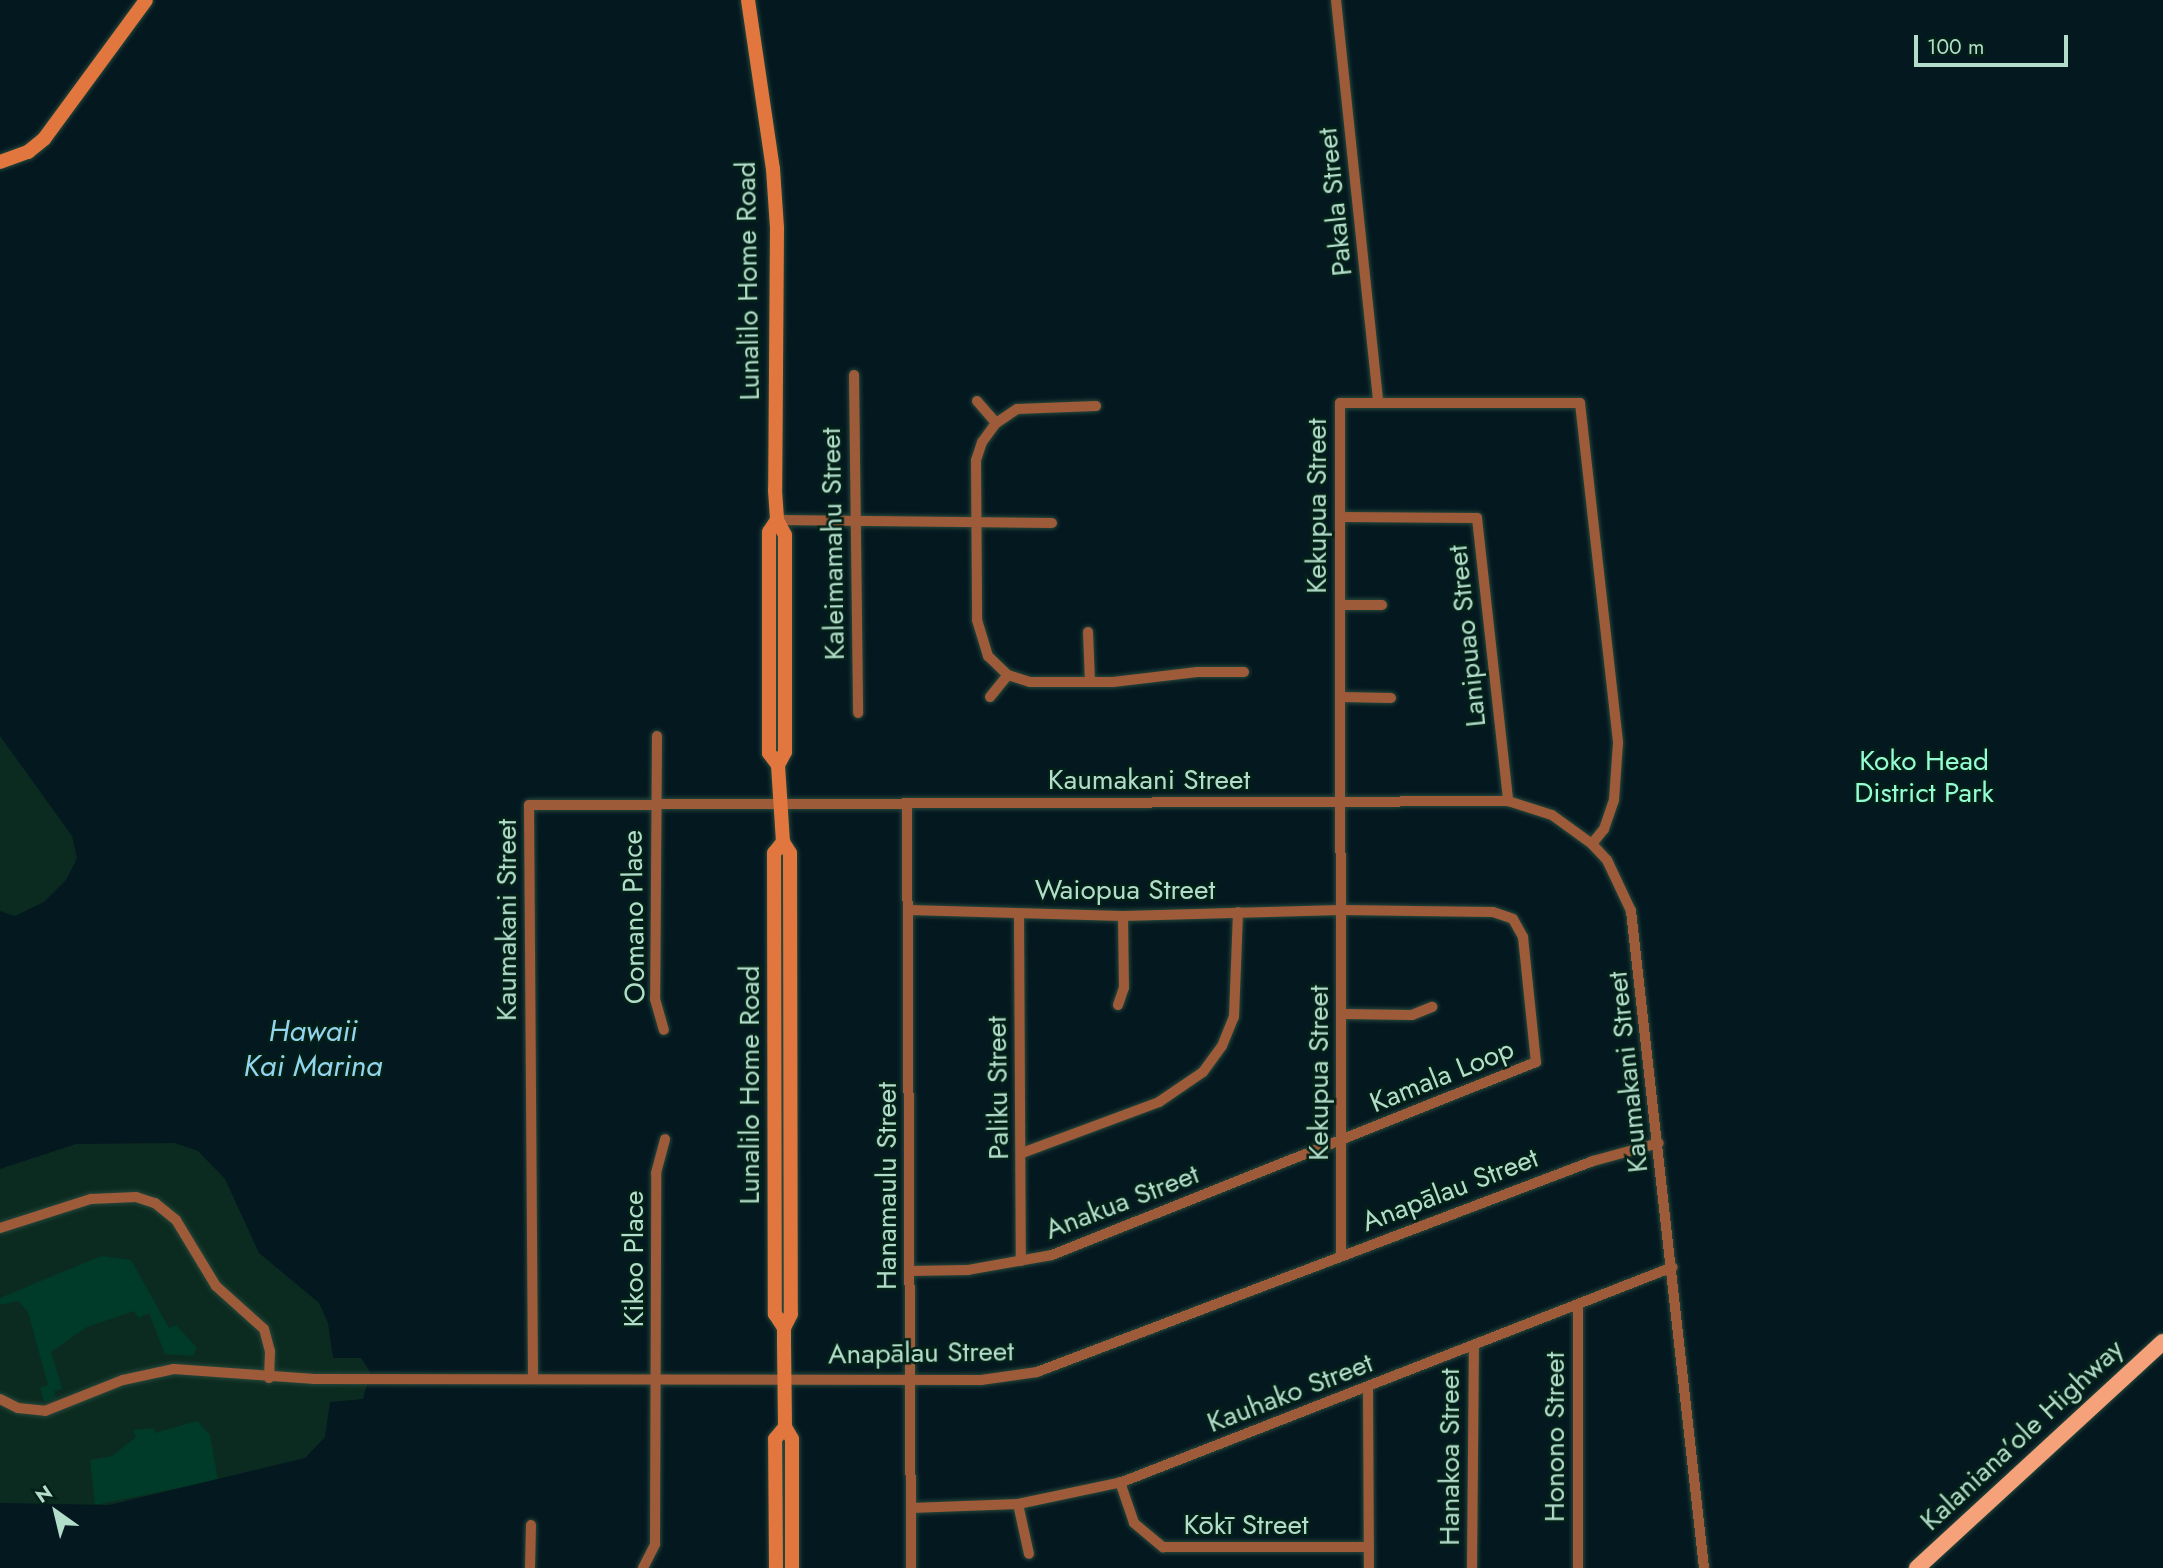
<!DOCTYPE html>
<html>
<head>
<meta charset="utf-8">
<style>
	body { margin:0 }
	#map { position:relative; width:2163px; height:1568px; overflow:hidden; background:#0c2b20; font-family:Jost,sans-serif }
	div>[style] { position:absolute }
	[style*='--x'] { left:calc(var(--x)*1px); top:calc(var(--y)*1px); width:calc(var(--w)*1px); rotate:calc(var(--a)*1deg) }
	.green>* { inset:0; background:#003a28 }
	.water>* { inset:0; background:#041820 }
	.roads { filter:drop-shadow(0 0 2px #27473b) drop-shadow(0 0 2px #27473b) }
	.minor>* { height:10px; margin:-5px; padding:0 5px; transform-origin:5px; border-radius:5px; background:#9d5b3a }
	.secondary>* { height:14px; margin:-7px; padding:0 7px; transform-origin:7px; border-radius:7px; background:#e1773f }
	.primary>* { height:16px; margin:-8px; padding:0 8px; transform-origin:8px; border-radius:8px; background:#f5a27a }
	span { translate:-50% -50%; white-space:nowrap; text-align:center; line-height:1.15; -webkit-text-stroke:5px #032117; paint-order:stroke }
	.street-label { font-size:28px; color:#b2ddca }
	.park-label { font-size:28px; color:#95fdd4 }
	.water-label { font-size:30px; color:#93d4ef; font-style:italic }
	.north { position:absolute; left:21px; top:1477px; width:70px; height:70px; -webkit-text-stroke:5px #032117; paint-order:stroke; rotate:326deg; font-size:19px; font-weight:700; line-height:28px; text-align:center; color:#b2ddca }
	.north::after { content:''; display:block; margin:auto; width:24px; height:32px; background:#b2ddca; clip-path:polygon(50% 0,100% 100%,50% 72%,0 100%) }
	.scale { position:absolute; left:1914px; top:35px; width:154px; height:32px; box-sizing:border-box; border:4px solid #b2ddca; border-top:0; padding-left:9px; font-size:21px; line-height:24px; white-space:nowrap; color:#b2ddca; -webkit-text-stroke:5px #032117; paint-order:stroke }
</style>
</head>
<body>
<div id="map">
	<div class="green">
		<div style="clip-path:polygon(101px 1256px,131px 1260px,169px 1328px,176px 1325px,197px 1348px,193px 1356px,165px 1354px,149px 1313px,139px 1318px,134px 1311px,87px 1327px,51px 1352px,62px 1389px,54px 1391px,56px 1398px,44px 1402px,40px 1388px,48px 1385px,28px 1312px,18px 1301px,0 1305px,0 1298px)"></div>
		<div style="clip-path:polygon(197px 1421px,210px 1435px,218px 1480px,95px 1505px,90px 1460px,112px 1456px,136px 1437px,133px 1430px,154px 1428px,155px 1433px)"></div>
	</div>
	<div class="water">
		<div style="clip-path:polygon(0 0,2163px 0,2163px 1568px,0 1568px,0 1503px,109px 1505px,305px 1458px,325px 1437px,330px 1402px,363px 1399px,370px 1372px,361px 1358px,333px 1358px,328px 1323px,319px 1303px,259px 1253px,225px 1179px,198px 1151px,174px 1143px,76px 1144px,0 1169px,0 911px,15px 916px,44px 902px,66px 880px,77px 858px,72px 836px,0 736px)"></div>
	</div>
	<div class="roads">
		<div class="minor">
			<div style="--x:1336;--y:0;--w:402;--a:84"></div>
			<div style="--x:854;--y:375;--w:338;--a:89.3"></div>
			<div style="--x:977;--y:401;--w:29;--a:49"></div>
			<div style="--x:1096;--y:406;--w:79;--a:177.8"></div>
			<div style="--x:1017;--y:409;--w:25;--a:146"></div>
			<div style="--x:996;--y:423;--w:24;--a:126"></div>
			<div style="--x:982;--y:442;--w:19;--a:108"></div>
			<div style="--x:976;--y:460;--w:160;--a:89.6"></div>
			<div style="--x:977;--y:620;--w:38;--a:73"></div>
			<div style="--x:988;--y:656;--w:28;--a:44"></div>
			<div style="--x:1008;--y:675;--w:23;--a:18"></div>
			<div style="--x:1030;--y:682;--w:83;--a:0"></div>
			<div style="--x:1113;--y:682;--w:85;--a:-6.8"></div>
			<div style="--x:1197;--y:672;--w:47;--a:0"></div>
			<div style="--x:1341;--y:517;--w:136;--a:0.4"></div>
			<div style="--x:1477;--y:518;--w:285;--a:83.7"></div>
			<div style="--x:777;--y:520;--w:275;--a:0.6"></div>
			<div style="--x:1340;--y:605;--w:42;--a:0"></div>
			<div style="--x:1088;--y:632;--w:50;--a:87.7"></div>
			<div style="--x:990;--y:697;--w:28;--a:-51"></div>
			<div style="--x:1341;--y:697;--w:50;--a:1.1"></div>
			<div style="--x:657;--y:736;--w:263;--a:90.4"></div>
			<div style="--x:655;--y:999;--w:32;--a:74"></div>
			<div style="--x:907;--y:804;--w:764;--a:89.7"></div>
			<div style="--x:909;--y:910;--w:214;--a:1.6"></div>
			<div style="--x:1123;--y:916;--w:218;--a:-1.6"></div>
			<div style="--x:1341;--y:910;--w:152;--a:0.8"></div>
			<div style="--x:1493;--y:912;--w:21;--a:19"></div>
			<div style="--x:1513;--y:919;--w:21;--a:61"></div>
			<div style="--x:1523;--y:937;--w:126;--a:84.1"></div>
			<div style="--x:1536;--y:1062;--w:521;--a:158.26"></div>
			<div style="--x:1052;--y:1255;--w:85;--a:169.9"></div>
			<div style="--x:968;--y:1270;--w:59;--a:179"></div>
			<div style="--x:1019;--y:914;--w:347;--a:89.7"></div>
			<div style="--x:1118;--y:1005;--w:18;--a:-71"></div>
			<div style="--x:1124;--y:988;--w:72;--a:-90.8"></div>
			<div style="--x:1343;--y:1014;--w:69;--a:0.8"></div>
			<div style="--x:1412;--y:1015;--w:22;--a:-22"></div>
			<div style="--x:1022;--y:1153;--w:146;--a:-20.4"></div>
			<div style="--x:1159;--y:1102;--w:53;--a:-34.3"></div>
			<div style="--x:1203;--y:1072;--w:32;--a:-54"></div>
			<div style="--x:1222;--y:1046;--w:31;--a:-68"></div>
			<div style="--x:1234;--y:1017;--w:105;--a:-87.8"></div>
			<div style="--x:0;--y:1228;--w:96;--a:-17.7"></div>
			<div style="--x:91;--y:1199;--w:45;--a:-2.5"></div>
			<div style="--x:136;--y:1197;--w:20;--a:18"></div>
			<div style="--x:155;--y:1203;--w:27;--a:39"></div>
			<div style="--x:176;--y:1220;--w:77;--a:58.8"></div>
			<div style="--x:216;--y:1286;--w:64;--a:41.9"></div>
			<div style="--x:264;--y:1329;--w:23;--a:75"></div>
			<div style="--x:270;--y:1351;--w:27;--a:92"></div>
			<div style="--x:1341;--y:1256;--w:853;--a:-90.07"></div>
			<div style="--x:1340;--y:403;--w:240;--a:0"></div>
			<div style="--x:1580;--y:403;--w:342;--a:83.6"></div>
			<div style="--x:1618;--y:743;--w:57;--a:94"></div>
			<div style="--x:1614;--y:800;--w:31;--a:109"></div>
			<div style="--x:1604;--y:829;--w:19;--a:129"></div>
			<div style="--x:533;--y:1379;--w:574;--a:-90.4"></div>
			<div style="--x:529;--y:805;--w:979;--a:-0.23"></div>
			<div style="--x:1508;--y:801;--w:46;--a:17.7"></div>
			<div style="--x:1552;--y:815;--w:49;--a:35.9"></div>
			<div style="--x:1592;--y:844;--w:22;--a:47"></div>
			<div style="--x:1607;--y:860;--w:56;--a:64.8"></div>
			<div style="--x:1631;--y:911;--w:661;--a:83.66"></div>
			<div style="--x:1368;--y:1388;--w:180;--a:89.7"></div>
			<div style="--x:0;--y:1399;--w:20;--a:27"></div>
			<div style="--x:18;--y:1408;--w:27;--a:6"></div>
			<div style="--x:45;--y:1411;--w:84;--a:-21.7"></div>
			<div style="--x:123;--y:1380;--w:52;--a:-12.2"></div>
			<div style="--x:174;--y:1369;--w:141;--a:4.1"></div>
			<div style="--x:315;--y:1379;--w:666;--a:0.09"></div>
			<div style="--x:981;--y:1380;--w:57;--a:-8.1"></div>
			<div style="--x:1037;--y:1372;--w:595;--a:-20.78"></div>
			<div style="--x:1593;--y:1161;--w:68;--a:-15.3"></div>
			<div style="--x:1120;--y:1482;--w:43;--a:71.1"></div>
			<div style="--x:1134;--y:1523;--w:38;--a:40"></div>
			<div style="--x:1163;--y:1547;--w:206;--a:0"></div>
			<div style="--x:1018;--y:1504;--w:51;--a:77.6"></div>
			<div style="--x:911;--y:1508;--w:107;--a:-2.1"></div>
			<div style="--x:1018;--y:1504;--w:106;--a:-11.9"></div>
			<div style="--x:1122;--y:1482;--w:591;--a:-21.32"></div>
			<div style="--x:530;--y:1568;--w:43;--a:-88.7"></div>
			<div style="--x:643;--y:1568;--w:27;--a:-63"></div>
			<div style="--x:655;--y:1544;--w:371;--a:-89.8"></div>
			<div style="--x:656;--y:1173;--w:35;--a:-75"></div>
			<div style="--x:1472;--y:1568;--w:221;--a:-89.5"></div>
			<div style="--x:1578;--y:1568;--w:261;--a:-90"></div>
		</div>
		<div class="secondary">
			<div style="--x:748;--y:0;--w:171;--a:81.6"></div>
			<div style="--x:773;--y:169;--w:59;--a:86.1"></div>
			<div style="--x:777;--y:228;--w:262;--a:90.4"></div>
			<div style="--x:775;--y:490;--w:30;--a:86"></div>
			<div style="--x:777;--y:520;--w:17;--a:62"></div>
			<div style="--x:785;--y:535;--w:217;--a:90"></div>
			<div style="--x:785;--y:752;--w:15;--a:118"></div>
			<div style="--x:0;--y:162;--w:30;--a:-20"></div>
			<div style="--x:28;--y:152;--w:21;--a:-39"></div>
			<div style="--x:44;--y:139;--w:172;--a:-53.7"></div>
			<div style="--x:777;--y:520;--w:14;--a:124"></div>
			<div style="--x:769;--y:532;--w:221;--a:90"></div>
			<div style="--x:769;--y:753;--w:15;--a:53"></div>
			<div style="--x:778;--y:765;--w:77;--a:86.3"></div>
			<div style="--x:783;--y:842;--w:13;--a:58"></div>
			<div style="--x:790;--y:853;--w:461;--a:89.9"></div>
			<div style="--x:791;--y:1314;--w:16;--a:117"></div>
			<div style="--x:784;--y:1328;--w:15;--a:90"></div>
			<div style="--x:784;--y:1343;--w:84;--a:89.3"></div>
			<div style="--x:785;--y:1427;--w:14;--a:60"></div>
			<div style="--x:792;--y:1439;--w:129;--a:90"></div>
			<div style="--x:783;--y:842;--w:14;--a:129"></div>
			<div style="--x:774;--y:853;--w:461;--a:89.9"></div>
			<div style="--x:775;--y:1314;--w:17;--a:57"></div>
			<div style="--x:776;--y:1568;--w:129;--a:-90.4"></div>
			<div style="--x:775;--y:1439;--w:16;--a:-50"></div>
		</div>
		<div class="primary">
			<div style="--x:1917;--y:1568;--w:334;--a:-42.6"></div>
		</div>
	</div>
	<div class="street-label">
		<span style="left:1335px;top:202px;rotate:-96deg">Pakala Street</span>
		<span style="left:748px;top:281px;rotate:-91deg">Lunalilo Home Road</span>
		<span style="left:1317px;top:506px;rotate:-90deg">Kekupua Street</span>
		<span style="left:833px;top:544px;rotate:-91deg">Kaleimamahu Street</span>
		<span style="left:1467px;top:636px;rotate:-96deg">Lanipuao Street</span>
		<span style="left:1149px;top:780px">Kaumakani Street</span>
		<span style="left:1125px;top:890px">Waiopua Street</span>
		<span style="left:634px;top:917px;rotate:-91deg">Oomano Place</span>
		<span style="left:507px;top:920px;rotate:-90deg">Kaumakani Street</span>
		<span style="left:1628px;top:1072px;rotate:-96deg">Kaumakani Street</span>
		<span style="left:1319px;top:1073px;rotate:-90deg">Kekupua Street</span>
		<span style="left:1442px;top:1076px;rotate:-22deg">Kamala Loop</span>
		<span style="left:750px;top:1085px;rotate:-90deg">Lunalilo Home Road</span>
		<span style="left:998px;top:1088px;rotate:-91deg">Paliku Street</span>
		<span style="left:887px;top:1186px;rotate:-90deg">Hanamaulu Street</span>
		<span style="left:1450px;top:1190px;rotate:-21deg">Anapālau Street</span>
		<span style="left:1122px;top:1202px;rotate:-21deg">Anakua Street</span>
		<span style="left:634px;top:1259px;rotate:-90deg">Kikoo Place</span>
		<span style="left:921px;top:1353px;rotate:-1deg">Anapālau Street</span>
		<span style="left:1290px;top:1393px;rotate:-21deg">Kauhako Street</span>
		<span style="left:2022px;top:1435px;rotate:-43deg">Kalaniana’ole Highway</span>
		<span style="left:1555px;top:1437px;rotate:-90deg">Honono Street</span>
		<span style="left:1450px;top:1457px;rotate:-90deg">Hanakoa Street</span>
		<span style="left:1246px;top:1525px">Kōkī Street</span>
	</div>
	<div class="park-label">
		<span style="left:1924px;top:777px">Koko Head<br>District Park</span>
	</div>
	<div class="water-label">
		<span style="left:313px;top:1048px">Hawaii<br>Kai Marina</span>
	</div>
	<div class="north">N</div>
	<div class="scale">100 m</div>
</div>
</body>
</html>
